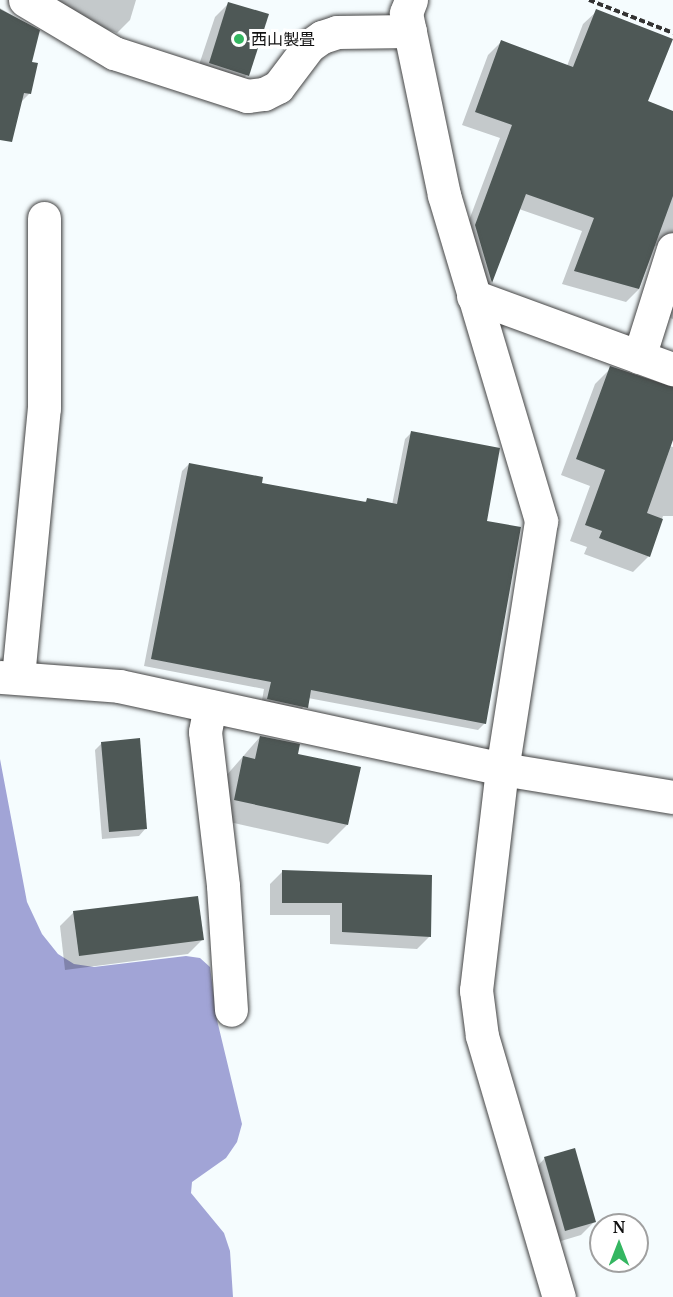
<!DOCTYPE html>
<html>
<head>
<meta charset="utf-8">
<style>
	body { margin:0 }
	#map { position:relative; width:673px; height:1297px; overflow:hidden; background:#f5fcfe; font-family:"Noto Serif","Noto Sans JP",serif }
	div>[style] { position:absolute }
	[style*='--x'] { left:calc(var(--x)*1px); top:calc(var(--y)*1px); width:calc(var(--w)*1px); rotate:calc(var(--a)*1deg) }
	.forest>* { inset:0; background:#a1a4d6 }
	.shadow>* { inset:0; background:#0003 }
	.building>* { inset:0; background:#4e5856 }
	.path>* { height:4px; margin-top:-2px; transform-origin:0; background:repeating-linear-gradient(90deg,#333 0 6px,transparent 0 9px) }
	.roads { filter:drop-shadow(0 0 2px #444) drop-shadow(0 0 2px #444) }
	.minor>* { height:33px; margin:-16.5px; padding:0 16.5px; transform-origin:16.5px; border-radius:16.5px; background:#fff }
	.dots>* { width:16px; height:16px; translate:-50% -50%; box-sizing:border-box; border:3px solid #fff; border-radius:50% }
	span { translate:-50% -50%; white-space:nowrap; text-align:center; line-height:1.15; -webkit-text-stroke:6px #fff; paint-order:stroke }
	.poi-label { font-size:16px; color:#111 }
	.left { translate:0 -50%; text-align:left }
	.north { position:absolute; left:589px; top:1213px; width:60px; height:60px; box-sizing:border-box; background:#fff; border:2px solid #a0a0a0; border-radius:50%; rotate:0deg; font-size:16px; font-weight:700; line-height:24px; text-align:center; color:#111 }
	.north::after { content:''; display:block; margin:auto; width:21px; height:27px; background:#34b661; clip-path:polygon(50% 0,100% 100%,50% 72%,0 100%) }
</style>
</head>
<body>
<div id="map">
	<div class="forest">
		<div style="clip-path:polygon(0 759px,27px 902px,42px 934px,58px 954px,74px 964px,94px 967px,186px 956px,200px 958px,210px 967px,217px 1020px,242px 1124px,237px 1142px,226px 1158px,192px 1182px,191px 1193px,224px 1233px,230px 1251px,233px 1297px,0 1297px)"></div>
	</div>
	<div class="shadow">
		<div style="clip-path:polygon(26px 0,136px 0,130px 20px,117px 33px)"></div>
		<div style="clip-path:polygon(229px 3px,247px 75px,233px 89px,195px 77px,215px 17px)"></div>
		<div style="clip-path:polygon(0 8px,38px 31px,30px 63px,29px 94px,15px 108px,0 104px)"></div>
		<div style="clip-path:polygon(597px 11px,646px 102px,673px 113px,673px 253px,666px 244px,655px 246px,639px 289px,626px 302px,562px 284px,582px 231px,519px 209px,491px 282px,479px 294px,462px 239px,500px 138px,462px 125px,488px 55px,501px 42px,567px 66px,583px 24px)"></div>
		<div style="clip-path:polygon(673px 281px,673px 319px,663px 316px)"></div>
		<div style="clip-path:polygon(611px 368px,673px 389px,673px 435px,669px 446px,673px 447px,673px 516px,663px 516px,649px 556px,633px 572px,584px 554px,587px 547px,570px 541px,590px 486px,561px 475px,595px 384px)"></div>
		<div style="clip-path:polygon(412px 432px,485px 523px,485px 723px,478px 730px,308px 698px,299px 714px,261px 706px,264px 689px,144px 666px,182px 471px,189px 464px,260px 484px,363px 503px,367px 500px,392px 505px,405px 439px)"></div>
		<div style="clip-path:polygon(260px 737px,297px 755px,347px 825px,328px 844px,216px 819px,225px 777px)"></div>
		<div style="clip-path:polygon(102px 743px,146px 828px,139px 836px,102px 839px,95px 750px)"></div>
		<div style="clip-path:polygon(282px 872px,430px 936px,417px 949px,330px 944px,330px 915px,270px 915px,270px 884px)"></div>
		<div style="clip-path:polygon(74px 912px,202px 940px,188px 954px,65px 970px,60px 926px)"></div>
		<div style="clip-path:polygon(545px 1158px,595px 1221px,581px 1235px,551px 1244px,531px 1173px)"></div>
	</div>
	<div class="building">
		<div style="clip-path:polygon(228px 2px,269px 14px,249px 76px,209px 63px)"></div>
		<div style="clip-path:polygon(0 9px,40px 30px,32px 62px,38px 63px,31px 94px,24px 93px,12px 142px,0 140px)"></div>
		<div style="clip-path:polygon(596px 9px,673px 39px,648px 101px,673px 111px,673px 196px,639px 289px,574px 271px,594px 218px,526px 194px,492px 283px,475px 225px,512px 125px,475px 112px,501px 40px,573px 67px)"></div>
		<div style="clip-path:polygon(610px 366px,673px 387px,673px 440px,647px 513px,663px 519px,650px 557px,599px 538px,602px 531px,585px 525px,605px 470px,576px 459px)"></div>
		<div style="clip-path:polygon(411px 431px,500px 448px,487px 521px,521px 527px,486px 724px,311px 690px,308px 708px,267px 699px,271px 682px,151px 659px,189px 463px,263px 477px,262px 483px,366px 502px,367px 498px,397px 504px)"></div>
		<div style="clip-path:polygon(260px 736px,300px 744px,298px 754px,361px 767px,348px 825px,234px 800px,243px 756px,255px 759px)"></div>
		<div style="clip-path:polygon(140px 738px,147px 829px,109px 832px,101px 742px)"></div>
		<div style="clip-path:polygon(282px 870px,432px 875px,431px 937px,342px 932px,342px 903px,282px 903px)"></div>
		<div style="clip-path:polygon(198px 896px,204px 940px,79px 956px,73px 911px)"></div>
		<div style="clip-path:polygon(575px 1148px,596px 1222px,565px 1231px,544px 1157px)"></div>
	</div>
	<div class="path">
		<div style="--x:589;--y:0;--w:90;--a:21.4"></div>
	</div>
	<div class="roads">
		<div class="minor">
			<div style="--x:25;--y:0;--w:104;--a:30.8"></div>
			<div style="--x:114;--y:53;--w:140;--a:17.9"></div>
			<div style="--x:247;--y:96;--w:17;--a:-7"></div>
			<div style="--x:264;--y:94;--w:16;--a:-27"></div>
			<div style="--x:278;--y:87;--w:51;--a:-52.9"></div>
			<div style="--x:309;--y:46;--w:16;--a:-35"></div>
			<div style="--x:322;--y:37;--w:16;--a:-18"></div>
			<div style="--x:337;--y:32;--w:73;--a:-0.8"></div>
			<div style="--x:411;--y:0;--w:14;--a:111"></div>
			<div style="--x:406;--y:13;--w:186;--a:78.2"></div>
			<div style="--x:444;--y:195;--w:340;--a:73.4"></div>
			<div style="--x:541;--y:521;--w:251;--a:98.9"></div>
			<div style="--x:502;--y:769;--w:223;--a:96.7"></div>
			<div style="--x:476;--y:990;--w:46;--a:82.6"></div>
			<div style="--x:482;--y:1036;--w:272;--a:73.6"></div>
			<div style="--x:473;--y:296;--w:213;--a:20.1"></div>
			<div style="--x:639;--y:357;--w:113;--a:-72.5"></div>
			<div style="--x:0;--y:677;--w:119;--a:4.3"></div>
			<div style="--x:119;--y:686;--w:392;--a:12.2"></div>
			<div style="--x:502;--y:769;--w:173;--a:9.3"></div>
			<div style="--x:18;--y:677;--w:270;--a:-84.5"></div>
			<div style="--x:44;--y:408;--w:190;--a:-90"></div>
			<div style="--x:210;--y:706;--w:26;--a:101"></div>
			<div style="--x:205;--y:732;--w:155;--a:83.3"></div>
			<div style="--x:223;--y:886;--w:124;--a:86.3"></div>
		</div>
	</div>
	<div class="dots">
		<div style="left:239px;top:39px;background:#34b661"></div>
	</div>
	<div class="poi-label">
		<span class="left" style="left:251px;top:39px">西山製畳</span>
	</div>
	<div class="north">N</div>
</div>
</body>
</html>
